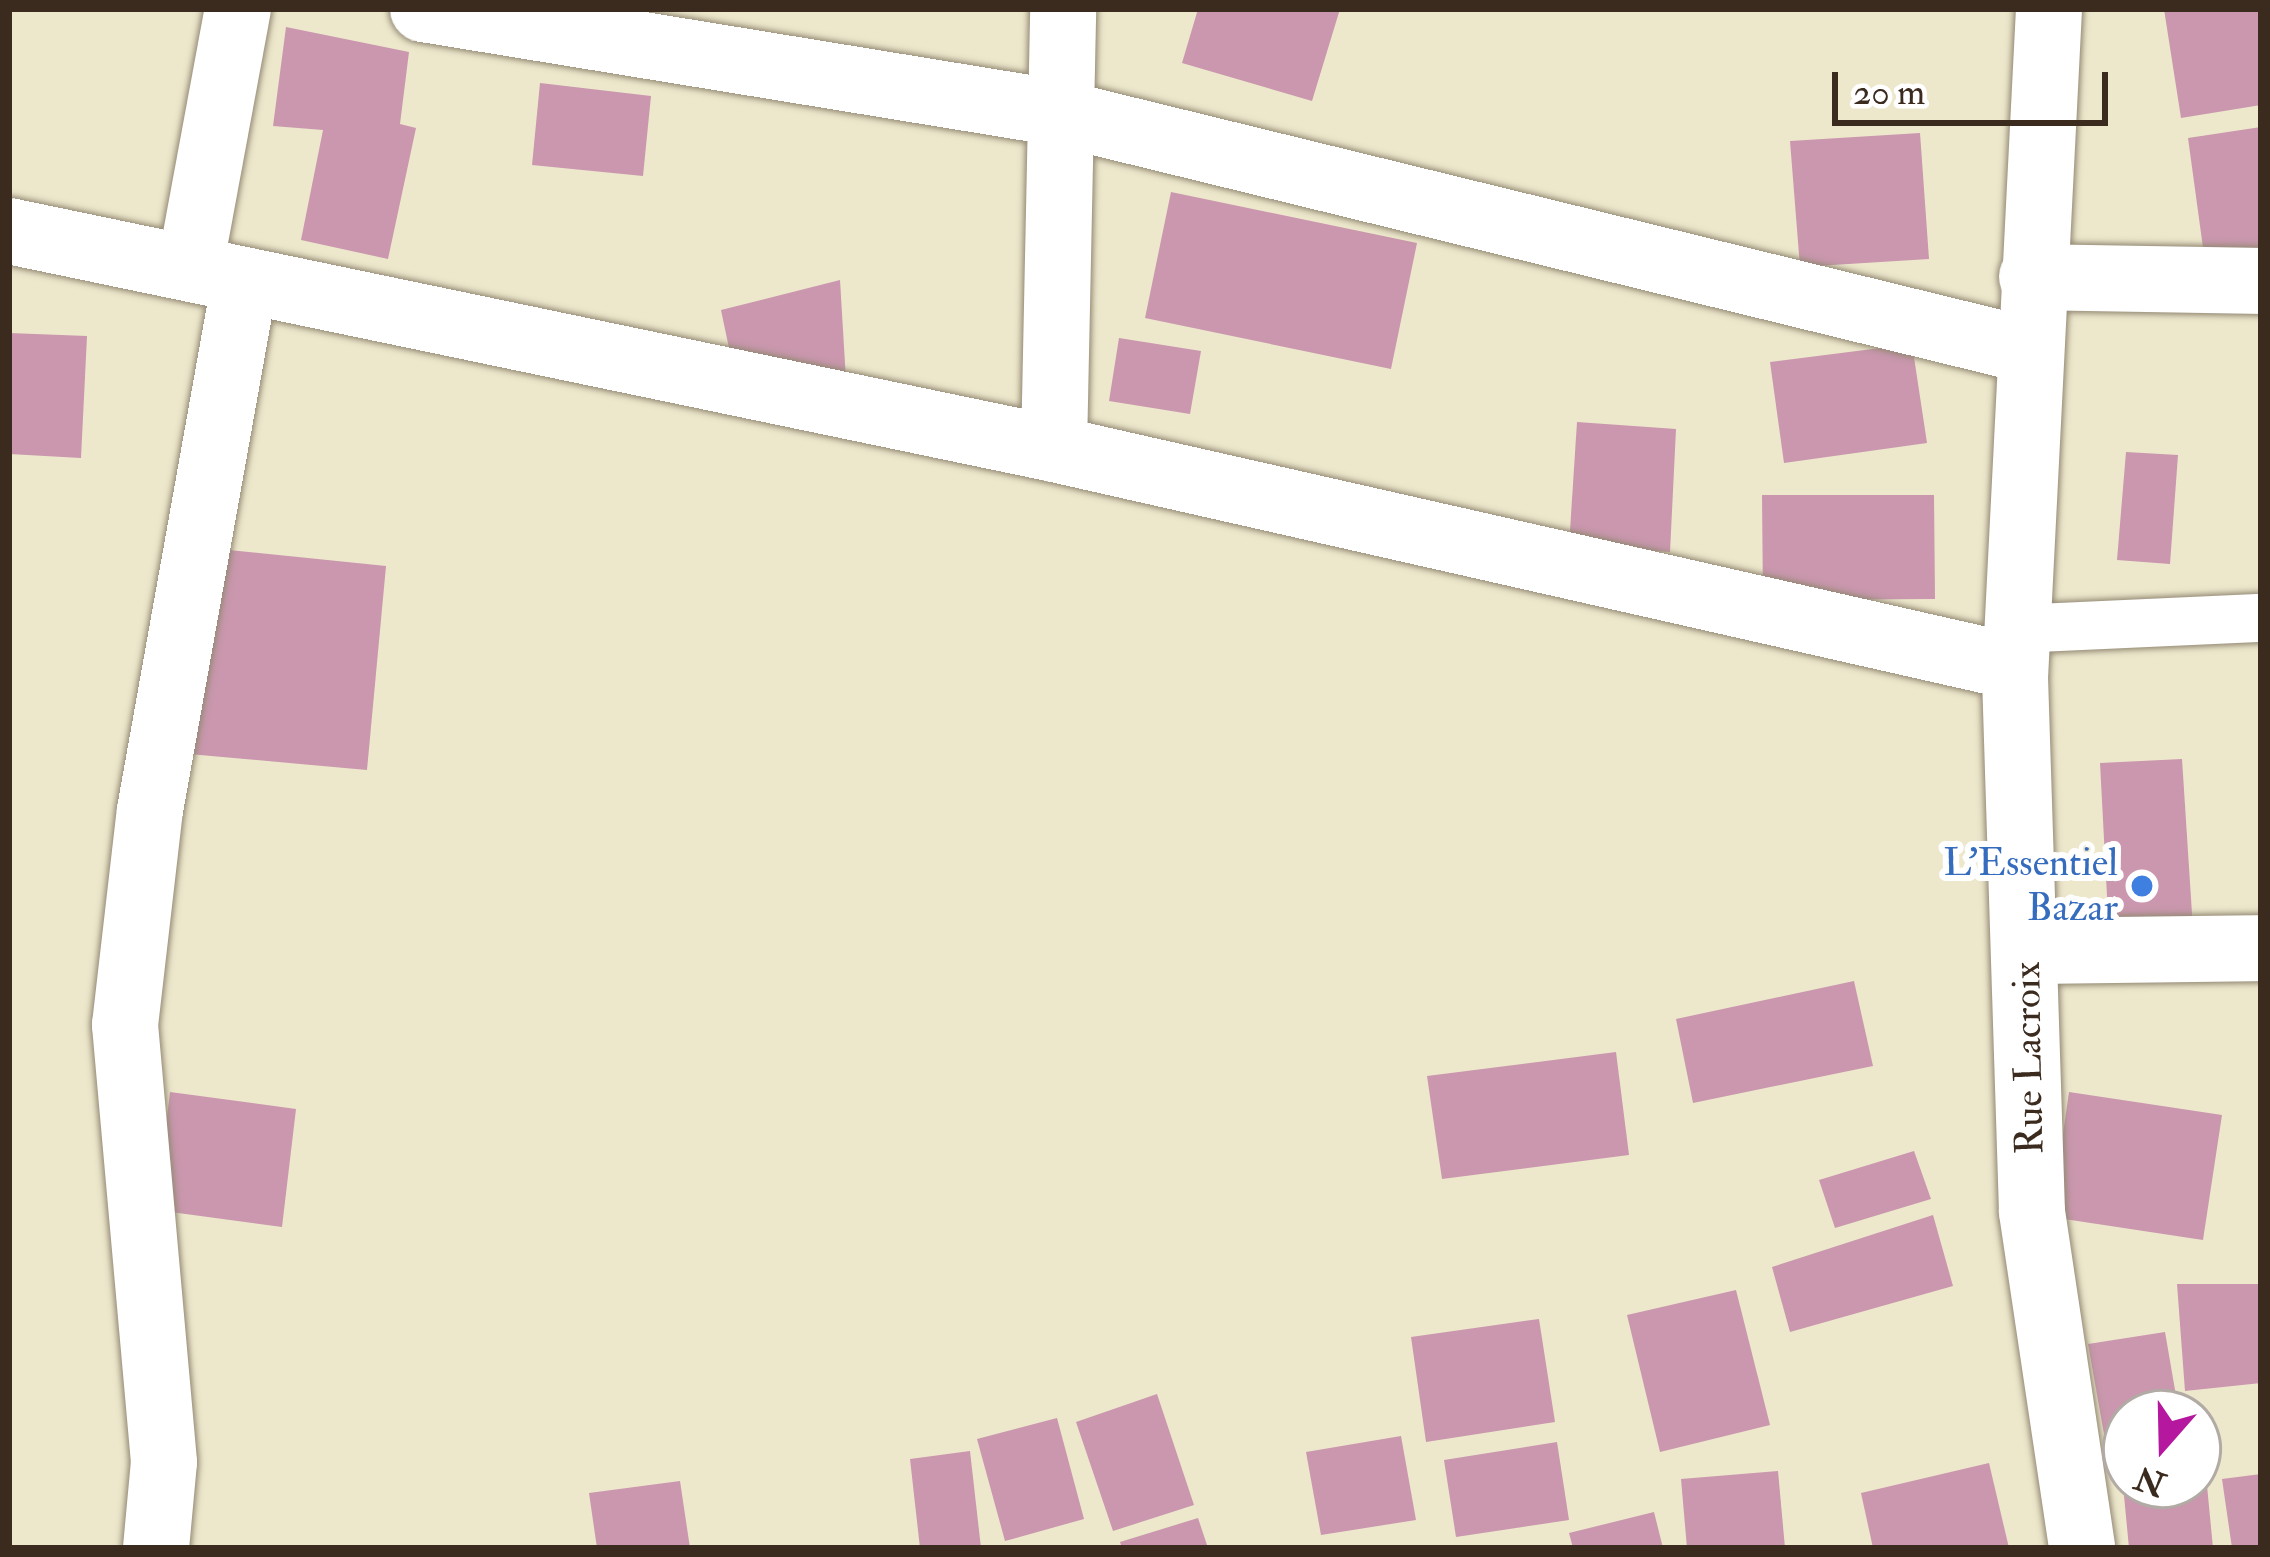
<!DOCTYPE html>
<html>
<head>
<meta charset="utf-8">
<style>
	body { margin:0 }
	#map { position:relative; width:2270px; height:1557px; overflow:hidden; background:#ede8cc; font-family:"IM FELL Double Pica",serif }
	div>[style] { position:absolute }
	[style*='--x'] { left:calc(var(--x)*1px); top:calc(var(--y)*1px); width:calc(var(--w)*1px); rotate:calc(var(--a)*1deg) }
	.building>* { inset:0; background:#ca97ae }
	.roads { filter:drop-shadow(0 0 3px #948975) drop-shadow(0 0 3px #948975) }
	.service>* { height:48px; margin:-24px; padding:0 24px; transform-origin:24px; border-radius:24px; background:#fff }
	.minor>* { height:66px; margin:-33px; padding:0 33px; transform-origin:33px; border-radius:33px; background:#fff }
	.dots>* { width:33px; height:33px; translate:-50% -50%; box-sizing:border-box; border:6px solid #fff; border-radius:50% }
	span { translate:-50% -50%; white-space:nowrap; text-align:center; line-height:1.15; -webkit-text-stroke:12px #fff; paint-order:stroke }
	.shop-label { font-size:39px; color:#366cbe }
	.right { translate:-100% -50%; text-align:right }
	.street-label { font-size:39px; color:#3b2a1e }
	.frame { position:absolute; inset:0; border:12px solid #3b2a1e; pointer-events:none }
	.north { position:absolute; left:2102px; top:1389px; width:120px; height:120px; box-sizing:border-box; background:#fff; border:3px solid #b1aaa5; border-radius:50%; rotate:200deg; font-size:33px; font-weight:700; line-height:48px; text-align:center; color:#3b2a1e }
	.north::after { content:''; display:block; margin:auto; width:42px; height:54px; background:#b5179e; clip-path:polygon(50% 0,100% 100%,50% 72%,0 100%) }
	.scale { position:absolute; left:1832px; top:72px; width:276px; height:54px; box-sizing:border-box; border:6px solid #3b2a1e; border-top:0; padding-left:15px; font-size:36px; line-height:42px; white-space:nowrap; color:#3b2a1e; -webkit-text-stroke:9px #fff; paint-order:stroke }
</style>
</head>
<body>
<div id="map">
	<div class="building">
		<div style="clip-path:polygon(1198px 9px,1340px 9px,1312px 101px,1182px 63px)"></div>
		<div style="clip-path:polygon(2164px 9px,2261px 9px,2261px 105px,2181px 118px)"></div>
		<div style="clip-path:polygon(286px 27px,409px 52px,400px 124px,416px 128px,388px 259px,301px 240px,323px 130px,273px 126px)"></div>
		<div style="clip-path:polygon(540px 83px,651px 96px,643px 176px,532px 165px)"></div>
		<div style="clip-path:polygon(2261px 127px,2261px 254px,2204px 255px,2188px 138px)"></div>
		<div style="clip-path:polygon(1920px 133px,1929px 259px,1800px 267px,1790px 141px)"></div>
		<div style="clip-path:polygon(1171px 192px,1417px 243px,1391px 369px,1145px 318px)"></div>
		<div style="clip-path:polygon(840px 280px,847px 397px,735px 377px,721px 310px)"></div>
		<div style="clip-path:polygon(9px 333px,87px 336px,81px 458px,9px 454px)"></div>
		<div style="clip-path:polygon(1119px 338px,1201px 351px,1190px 414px,1109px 401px)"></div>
		<div style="clip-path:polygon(1912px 344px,1927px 443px,1784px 463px,1770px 362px)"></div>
		<div style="clip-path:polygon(1577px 422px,1676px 429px,1670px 552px,1569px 546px)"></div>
		<div style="clip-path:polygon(2126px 452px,2178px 455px,2170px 564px,2117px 560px)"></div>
		<div style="clip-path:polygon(1762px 495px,1934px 495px,1935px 599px,1763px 600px)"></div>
		<div style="clip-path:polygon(209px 548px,386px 566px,367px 770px,189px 754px)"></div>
		<div style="clip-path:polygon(2182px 759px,2193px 929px,2109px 934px,2100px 763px)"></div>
		<div style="clip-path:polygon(1854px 981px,1873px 1066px,1693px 1103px,1676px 1019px)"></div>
		<div style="clip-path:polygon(1616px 1052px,1629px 1155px,1442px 1179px,1427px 1076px)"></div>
		<div style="clip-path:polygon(170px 1092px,296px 1109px,282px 1227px,156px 1210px)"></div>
		<div style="clip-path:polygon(2069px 1092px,2222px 1115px,2203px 1240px,2051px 1217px)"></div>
		<div style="clip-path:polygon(1914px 1151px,1931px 1199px,1835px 1228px,1819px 1180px)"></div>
		<div style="clip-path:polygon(1933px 1215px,1953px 1286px,1790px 1332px,1772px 1267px)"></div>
		<div style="clip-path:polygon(2177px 1284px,2261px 1284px,2261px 1383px,2185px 1391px)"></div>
		<div style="clip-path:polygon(1736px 1290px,1770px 1425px,1660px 1452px,1627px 1315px)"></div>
		<div style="clip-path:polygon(1539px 1319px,1555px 1422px,1426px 1442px,1411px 1337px)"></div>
		<div style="clip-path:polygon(2165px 1332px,2179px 1413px,2126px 1413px,2126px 1465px,2110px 1468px,2088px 1344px)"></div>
		<div style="clip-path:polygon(1157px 1394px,1194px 1505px,1113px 1531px,1076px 1422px)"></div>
		<div style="clip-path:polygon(1057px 1418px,1084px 1519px,1005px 1541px,977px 1439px)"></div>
		<div style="clip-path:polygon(1401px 1436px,1416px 1520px,1321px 1535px,1306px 1452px)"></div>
		<div style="clip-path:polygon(1557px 1442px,1569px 1520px,1456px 1537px,1444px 1460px)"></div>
		<div style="clip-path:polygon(970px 1451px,981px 1548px,920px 1548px,910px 1459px)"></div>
		<div style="clip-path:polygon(1989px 1463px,2009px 1548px,1873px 1548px,1861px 1493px)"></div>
		<div style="clip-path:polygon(1778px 1471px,1785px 1548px,1687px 1548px,1681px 1479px)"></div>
		<div style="clip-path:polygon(2261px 1474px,2261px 1548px,2232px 1548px,2222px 1479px)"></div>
		<div style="clip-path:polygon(2206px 1475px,2213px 1548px,2129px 1548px,2123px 1485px,2198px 1485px)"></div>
		<div style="clip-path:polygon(680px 1481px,690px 1548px,597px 1548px,589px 1493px)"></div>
		<div style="clip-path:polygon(1654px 1512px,1663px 1548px,1573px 1548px,1569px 1533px)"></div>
		<div style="clip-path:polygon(1198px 1518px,1208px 1548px,1122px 1548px,1120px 1542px)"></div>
	</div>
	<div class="roads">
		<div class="service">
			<div style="--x:2017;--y:629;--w:244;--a:-2.6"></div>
		</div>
		<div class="minor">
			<div style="--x:423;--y:9;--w:644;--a:9.29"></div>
			<div style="--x:1059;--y:113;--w:997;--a:13.76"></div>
			<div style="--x:2049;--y:9;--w:669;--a:92.91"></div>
			<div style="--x:2015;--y:677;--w:535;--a:88.18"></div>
			<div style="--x:2032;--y:1212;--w:340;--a:81.5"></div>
			<div style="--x:9;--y:231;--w:1067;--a:11.78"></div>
			<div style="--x:1054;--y:449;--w:985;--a:12.78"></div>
			<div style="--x:191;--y:262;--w:257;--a:-79.5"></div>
			<div style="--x:2032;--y:277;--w:229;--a:1"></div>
			<div style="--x:1054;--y:449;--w:440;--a:-88.8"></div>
			<div style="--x:2027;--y:951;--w:234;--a:-0.7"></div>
			<div style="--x:156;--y:1548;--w:86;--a:-84.7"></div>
			<div style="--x:164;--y:1462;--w:439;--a:-95.1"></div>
			<div style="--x:125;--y:1025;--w:216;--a:-83.4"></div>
			<div style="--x:150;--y:810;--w:538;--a:-79.84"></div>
		</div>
	</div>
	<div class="dots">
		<div style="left:2142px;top:886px;background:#3f7fe0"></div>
	</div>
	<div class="shop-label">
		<span class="right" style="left:2118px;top:886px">L'Essentiel<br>Bazar</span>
	</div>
	<div class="street-label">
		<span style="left:2029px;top:1058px;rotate:-91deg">Rue Lacroix</span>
	</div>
	<div class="frame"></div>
	<div class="north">N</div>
	<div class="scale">20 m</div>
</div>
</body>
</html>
